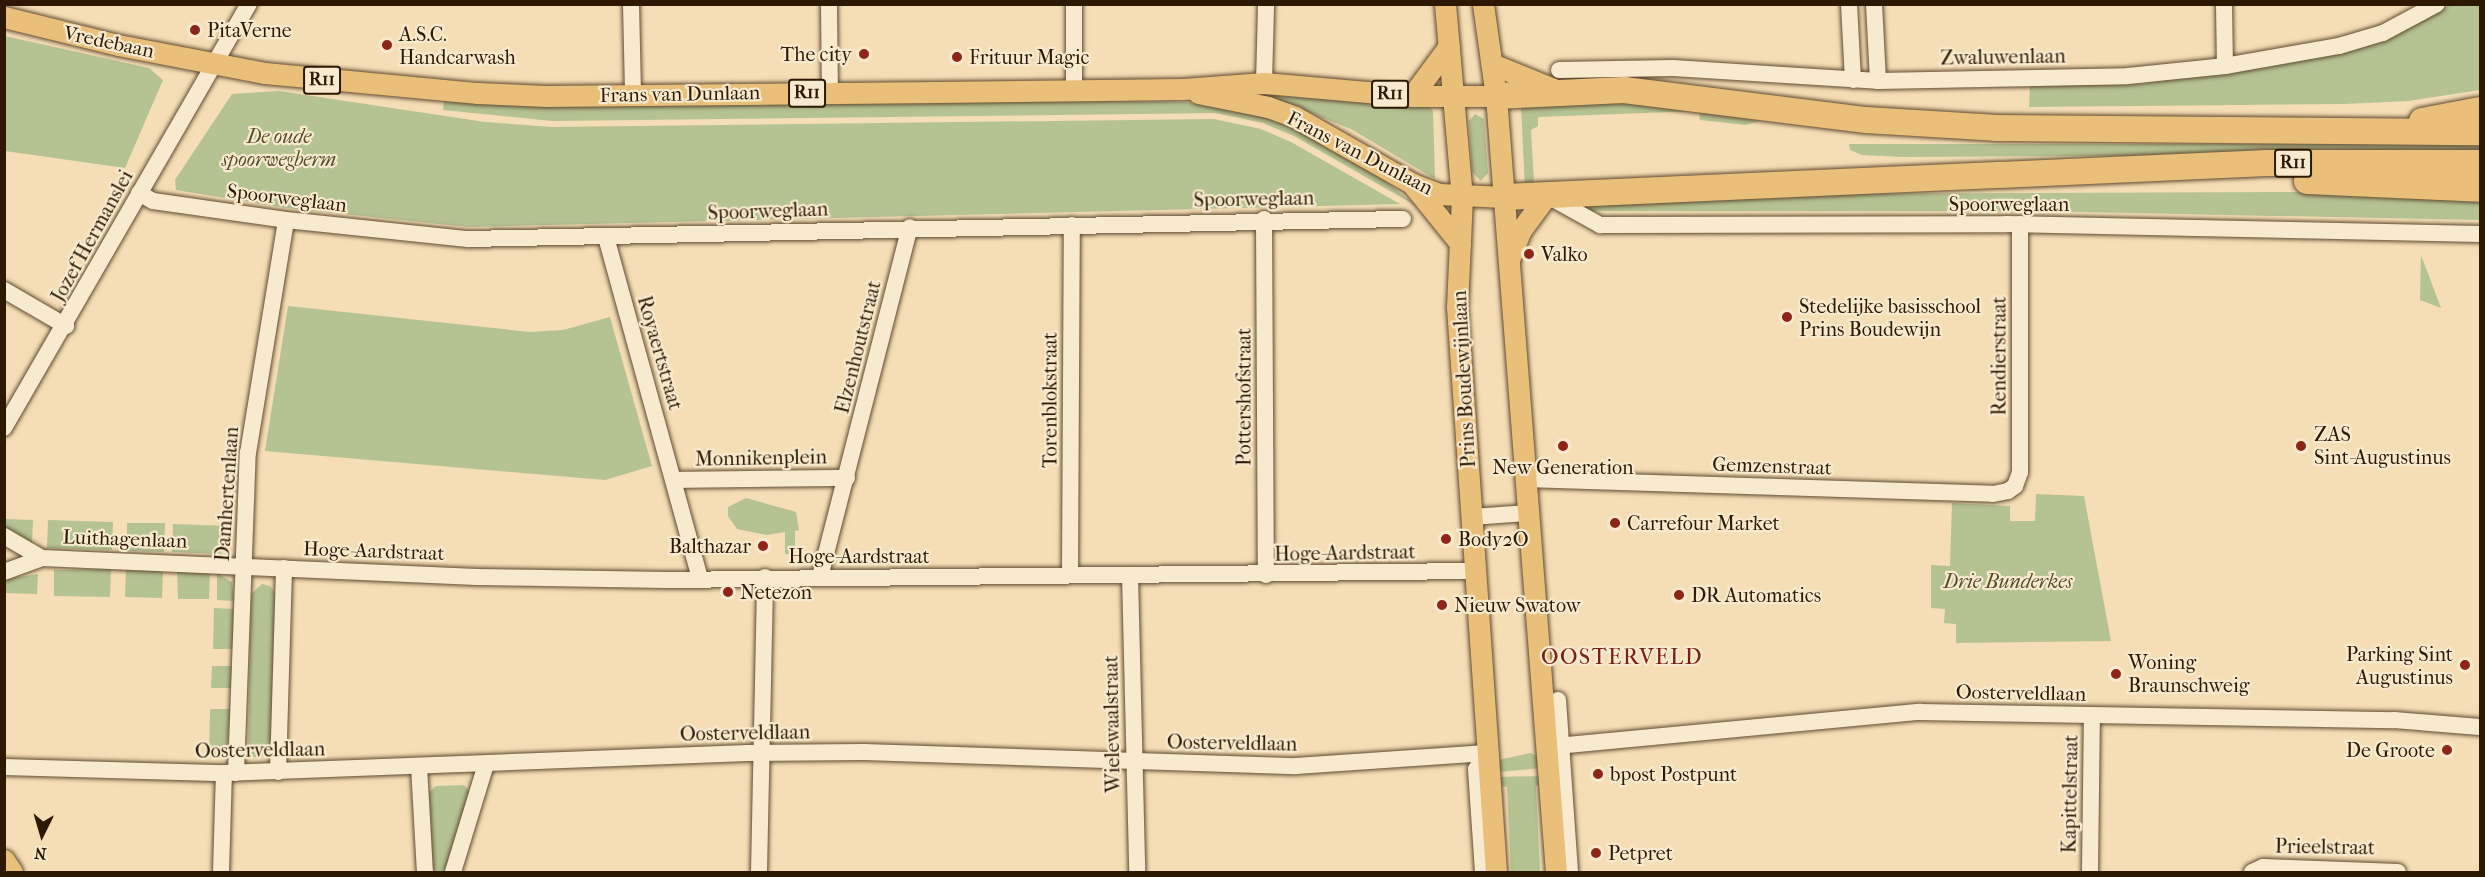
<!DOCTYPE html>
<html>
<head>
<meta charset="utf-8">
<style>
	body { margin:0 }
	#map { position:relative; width:2485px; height:877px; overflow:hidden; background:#f5deb5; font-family:"IM FELL French Canon",serif }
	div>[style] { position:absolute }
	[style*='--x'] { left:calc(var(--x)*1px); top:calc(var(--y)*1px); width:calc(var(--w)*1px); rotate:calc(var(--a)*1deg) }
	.green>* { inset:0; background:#b5c292 }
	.roads { filter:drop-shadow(0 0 2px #5f4a30) drop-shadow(0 0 2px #5f4a30) }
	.minor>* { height:16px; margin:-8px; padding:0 8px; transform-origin:8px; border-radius:8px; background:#f8eacf }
	.major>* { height:21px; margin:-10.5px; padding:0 10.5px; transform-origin:10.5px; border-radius:10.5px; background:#eabf7a }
	.highway>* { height:26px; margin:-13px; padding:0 13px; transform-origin:13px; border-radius:13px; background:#eabf7a }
	.dots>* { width:16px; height:16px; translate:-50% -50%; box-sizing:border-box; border:3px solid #f8eacf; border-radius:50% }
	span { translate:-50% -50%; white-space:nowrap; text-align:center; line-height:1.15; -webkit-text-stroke:4.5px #f8eacf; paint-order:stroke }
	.shield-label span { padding:2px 4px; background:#f8eacf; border:2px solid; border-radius:4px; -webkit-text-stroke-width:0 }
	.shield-label { font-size:18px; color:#2d1903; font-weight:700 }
	.poi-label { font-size:20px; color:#2d1903 }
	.left { translate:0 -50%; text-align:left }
	.right { translate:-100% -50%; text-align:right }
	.street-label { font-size:20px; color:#2d1903 }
	.park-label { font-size:20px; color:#564c2e; font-style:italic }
	.quarter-label { font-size:22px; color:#7a1f14; letter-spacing:1.5px }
	.frame { position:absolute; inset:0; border:6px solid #2d1903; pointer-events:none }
	.north { position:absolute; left:12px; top:805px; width:60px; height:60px; -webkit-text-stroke:4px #f8eacf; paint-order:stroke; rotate:185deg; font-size:16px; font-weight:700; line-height:24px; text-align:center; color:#2d1903 }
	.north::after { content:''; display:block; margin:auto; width:21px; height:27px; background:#2d1903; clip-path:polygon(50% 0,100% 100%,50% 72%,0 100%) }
</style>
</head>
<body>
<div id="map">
	<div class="green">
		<div style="clip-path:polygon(2450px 5px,2480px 5px,2480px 90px,2408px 101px,2344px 104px,2029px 107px,2030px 86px,2143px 84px,2382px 42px)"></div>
		<div style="clip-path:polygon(5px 36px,149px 68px,163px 80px,125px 168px,5px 151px)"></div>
		<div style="clip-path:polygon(279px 91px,485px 122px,552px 127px,1214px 119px,1261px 129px,1291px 142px,1400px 204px,468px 227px,287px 208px,176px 190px,175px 180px,232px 94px)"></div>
		<div style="clip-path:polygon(1265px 95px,1428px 106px,1433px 111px,1435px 179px,1351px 129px)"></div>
		<div style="clip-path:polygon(1626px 98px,1759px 121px,1746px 125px,1700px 120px,1699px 111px,1538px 117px,1538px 126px,1531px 130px,1534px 182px,1620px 180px,1525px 188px,1521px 107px)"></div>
		<div style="clip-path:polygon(444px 99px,1184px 102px,1258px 113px,1291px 125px,1367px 167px,1418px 207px,1294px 136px,1263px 123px,1215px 113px,552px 121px,443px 110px)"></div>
		<div style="clip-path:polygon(1475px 114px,1484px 119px,1488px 173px,1481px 181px,1472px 172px,1469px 121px)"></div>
		<div style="clip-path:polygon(1849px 144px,2480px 144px,2480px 154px,1902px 157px,1862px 155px,1850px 150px)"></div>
		<div style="clip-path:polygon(2315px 192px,2480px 200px,2480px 220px,2032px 211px,2023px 200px,2016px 200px,2007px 211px,1590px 211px,1591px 206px,1799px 194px)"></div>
		<div style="clip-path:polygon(2421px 255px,2441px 308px,2420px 300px)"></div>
		<div style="clip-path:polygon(288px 306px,530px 332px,563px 330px,610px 317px,652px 466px,605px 480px,265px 451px)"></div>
		<div style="clip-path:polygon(2036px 494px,2084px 496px,2111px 641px,1956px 643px,1956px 624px,1944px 623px,1945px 609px,1931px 608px,1931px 565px,1950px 566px,1952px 503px,2010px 506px,2010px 521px,2035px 521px)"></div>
		<div style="clip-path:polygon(746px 498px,796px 512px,799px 530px,795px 531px,795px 554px,785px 554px,785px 532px,767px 535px,737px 529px,728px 516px,728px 507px)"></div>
		<div style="clip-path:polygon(5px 519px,33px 520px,32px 543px,5px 528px)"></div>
		<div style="clip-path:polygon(48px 520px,113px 522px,112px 550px,47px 548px)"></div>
		<div style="clip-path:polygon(127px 523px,165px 523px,164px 552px,127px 551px)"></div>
		<div style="clip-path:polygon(173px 524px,229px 526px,227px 549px,219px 554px,172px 552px)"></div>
		<div style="clip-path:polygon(126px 568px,163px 570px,162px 598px,125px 597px)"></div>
		<div style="clip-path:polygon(111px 569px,110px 597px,54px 596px,54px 570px)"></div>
		<div style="clip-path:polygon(177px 570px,210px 572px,209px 599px,178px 599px)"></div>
		<div style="clip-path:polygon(217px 573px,232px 582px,234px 601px,217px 600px)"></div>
		<div style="clip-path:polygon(38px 574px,37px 594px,5px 593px,4px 579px)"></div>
		<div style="clip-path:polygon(262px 584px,270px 586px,276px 594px,270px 755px,248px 758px,251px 594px)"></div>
		<div style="clip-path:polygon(214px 608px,234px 609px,233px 649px,213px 649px)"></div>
		<div style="clip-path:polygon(212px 666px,232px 666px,231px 688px,211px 688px)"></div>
		<div style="clip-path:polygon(210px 709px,231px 709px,226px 756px,209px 756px)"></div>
		<div style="clip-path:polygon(1530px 753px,1541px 757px,1542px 768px,1499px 772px,1498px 760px)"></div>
		<div style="clip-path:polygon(1541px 776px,1542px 785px,1536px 786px,1540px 872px,1511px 872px,1507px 787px,1499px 786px,1498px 777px)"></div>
		<div style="clip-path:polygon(464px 785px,470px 792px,445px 870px,437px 872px,432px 868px,429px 792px,436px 786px)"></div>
	</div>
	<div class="roads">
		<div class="minor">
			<div style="--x:631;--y:4;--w:91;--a:88.7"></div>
			<div style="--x:829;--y:4;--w:89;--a:89.4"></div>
			<div style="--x:1074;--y:4;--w:85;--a:90"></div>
			<div style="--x:1849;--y:4;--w:76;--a:87"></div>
			<div style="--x:1874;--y:4;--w:77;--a:87"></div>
			<div style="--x:2224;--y:4;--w:62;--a:89.1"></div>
			<div style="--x:1559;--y:70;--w:114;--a:-1"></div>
			<div style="--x:1673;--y:68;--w:205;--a:3.6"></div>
			<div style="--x:1878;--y:81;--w:250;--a:-1.1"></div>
			<div style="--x:2128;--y:76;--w:98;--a:-5.9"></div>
			<div style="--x:2225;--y:66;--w:116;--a:-10"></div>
			<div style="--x:2339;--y:46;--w:46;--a:-16.5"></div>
			<div style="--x:2383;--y:33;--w:61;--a:-28.2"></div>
			<div style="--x:1264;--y:83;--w:79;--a:-88.5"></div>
			<div style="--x:139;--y:193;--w:16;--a:30"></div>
			<div style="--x:153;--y:201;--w:134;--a:8.1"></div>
			<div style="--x:286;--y:220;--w:183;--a:6"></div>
			<div style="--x:468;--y:239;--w:935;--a:-1.23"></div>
			<div style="--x:1553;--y:199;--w:54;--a:29"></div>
			<div style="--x:1600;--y:225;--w:406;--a:-0.1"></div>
			<div style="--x:2006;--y:224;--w:474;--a:1.2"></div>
			<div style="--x:1264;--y:219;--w:356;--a:89.7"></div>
			<div style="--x:606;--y:237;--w:354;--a:74.6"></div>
			<div style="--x:4;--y:290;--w:72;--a:30.1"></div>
			<div style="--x:4;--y:428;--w:490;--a:-60"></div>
			<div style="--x:1525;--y:479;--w:468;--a:1.8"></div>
			<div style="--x:1993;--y:494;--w:15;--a:-11"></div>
			<div style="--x:2008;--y:491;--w:9;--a:-36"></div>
			<div style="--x:2015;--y:486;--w:15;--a:-70"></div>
			<div style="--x:2020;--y:472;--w:248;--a:-90"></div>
			<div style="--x:674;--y:480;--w:173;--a:-0.7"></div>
			<div style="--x:1473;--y:517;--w:55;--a:-4.2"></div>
			<div style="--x:4;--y:536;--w:44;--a:30.1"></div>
			<div style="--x:4;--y:572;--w:40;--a:-20.2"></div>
			<div style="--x:42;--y:558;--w:435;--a:2.5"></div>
			<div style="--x:477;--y:577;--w:190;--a:0.9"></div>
			<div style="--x:667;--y:580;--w:809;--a:-0.64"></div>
			<div style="--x:1070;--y:575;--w:350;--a:-89.7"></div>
			<div style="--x:1130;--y:575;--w:297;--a:88.6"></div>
			<div style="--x:820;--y:577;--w:361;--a:-75.6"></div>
			<div style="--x:1558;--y:700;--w:172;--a:86"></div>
			<div style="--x:1546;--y:747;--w:375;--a:-5.4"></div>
			<div style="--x:1919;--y:712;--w:475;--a:1"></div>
			<div style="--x:2394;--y:720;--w:86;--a:4.7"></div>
			<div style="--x:419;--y:766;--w:106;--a:86.8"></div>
			<div style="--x:4;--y:767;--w:220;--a:1.6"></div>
			<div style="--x:224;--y:773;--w:524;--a:-2.19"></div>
			<div style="--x:748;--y:753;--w:116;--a:-0.5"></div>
			<div style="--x:864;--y:752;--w:432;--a:1.9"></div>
			<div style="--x:1296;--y:766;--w:191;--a:-3.9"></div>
			<div style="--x:278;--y:772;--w:204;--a:-88.3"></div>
			<div style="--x:236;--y:773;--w:320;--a:-87.9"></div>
			<div style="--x:248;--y:453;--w:236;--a:-80.7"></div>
			<div style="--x:221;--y:872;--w:99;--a:-88.3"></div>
			<div style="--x:453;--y:872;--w:113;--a:-73"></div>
			<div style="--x:759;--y:872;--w:295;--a:-88.8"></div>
			<div style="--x:1483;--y:872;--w:103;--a:-93.9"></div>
			<div style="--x:1476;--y:769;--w:19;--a:-55"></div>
			<div style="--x:2090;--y:872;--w:157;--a:-89.3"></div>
			<div style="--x:2252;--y:872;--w:12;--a:-24"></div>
			<div style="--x:2263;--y:867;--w:135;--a:2.1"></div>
		</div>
		<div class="major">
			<div style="--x:1445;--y:4;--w:194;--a:85"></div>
			<div style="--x:1462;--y:197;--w:110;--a:92.6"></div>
			<div style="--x:1457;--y:307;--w:566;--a:86.05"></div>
			<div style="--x:1483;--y:4;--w:93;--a:82"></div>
			<div style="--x:1496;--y:96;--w:778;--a:85.58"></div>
			<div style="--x:4;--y:17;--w:117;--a:13.8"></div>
			<div style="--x:118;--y:45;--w:150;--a:10.8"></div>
			<div style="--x:265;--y:73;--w:214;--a:5.4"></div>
			<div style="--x:478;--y:93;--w:68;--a:2.5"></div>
			<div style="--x:546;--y:96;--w:392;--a:-0.6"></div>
			<div style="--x:938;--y:92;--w:245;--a:-0.7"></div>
			<div style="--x:1183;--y:89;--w:81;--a:-4.2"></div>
			<div style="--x:1264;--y:83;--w:149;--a:5"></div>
			<div style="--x:1412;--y:96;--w:84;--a:0"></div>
			<div style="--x:1492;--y:64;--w:69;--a:22.1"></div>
			<div style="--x:1198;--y:93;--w:71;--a:11.3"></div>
			<div style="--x:1268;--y:107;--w:29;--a:20"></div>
			<div style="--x:1295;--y:117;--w:136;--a:29.6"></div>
			<div style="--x:1413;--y:184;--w:28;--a:21"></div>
			<div style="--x:1439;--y:194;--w:65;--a:2.6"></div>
			<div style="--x:1412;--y:96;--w:62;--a:-53.5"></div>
			<div style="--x:1413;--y:185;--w:75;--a:51"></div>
			<div style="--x:1510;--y:257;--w:29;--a:-68"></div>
			<div style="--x:1521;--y:230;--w:42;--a:-53.7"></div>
			<div style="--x:4;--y:860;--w:14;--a:56"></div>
		</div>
		<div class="highway">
			<div style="--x:1496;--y:96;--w:128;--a:-2.7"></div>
			<div style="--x:1624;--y:90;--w:244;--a:7.1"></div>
			<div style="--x:1866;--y:120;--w:130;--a:3.5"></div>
			<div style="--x:1996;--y:128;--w:484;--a:0.5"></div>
			<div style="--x:2422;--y:121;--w:59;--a:-10.7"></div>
			<div style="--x:2307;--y:181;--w:173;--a:2.6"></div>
			<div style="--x:1504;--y:197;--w:764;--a:-2.55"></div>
			<div style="--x:2267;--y:163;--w:213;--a:0"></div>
		</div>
	</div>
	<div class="dots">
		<div style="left:195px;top:30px;background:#8f2418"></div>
		<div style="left:387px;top:45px;background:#8f2418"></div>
		<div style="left:864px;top:54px;background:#8f2418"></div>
		<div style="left:957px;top:57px;background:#8f2418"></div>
		<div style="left:1529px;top:254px;background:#8f2418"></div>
		<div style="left:1787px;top:317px;background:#8f2418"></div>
		<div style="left:1563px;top:446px;background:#8f2418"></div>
		<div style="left:2301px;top:446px;background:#8f2418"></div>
		<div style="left:1615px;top:523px;background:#8f2418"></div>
		<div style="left:1446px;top:539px;background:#8f2418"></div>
		<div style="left:763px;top:546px;background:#8f2418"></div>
		<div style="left:728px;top:592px;background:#8f2418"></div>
		<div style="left:1679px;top:595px;background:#8f2418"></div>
		<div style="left:1442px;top:605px;background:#8f2418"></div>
		<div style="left:2465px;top:665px;background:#8f2418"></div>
		<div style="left:2116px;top:674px;background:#8f2418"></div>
		<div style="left:2447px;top:750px;background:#8f2418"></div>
		<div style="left:1598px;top:774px;background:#8f2418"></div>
		<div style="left:1596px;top:853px;background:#8f2418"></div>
	</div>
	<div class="shield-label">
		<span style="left:322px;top:80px">R11</span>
		<span style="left:807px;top:93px">R11</span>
		<span style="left:1390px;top:94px">R11</span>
		<span style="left:2293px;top:163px">R11</span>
	</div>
	<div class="poi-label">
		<span class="left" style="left:207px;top:30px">PitaVerne</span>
		<span class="left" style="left:399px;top:46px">A.S.C.<br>Handcarwash</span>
		<span class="right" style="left:852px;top:54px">The city</span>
		<span class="left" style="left:969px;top:57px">Frituur Magic</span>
		<span class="left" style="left:1541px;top:254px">Valko</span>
		<span class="left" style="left:1799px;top:318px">Stedelijke basisschool<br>Prins Boudewijn</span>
		<span class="left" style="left:2314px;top:446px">ZAS<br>Sint-Augustinus</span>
		<span style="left:1563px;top:467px">New Generation</span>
		<span class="left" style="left:1627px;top:523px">Carrefour Market</span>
		<span class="left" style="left:1458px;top:539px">Body2O</span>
		<span class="right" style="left:751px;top:546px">Balthazar</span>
		<span class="left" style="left:740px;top:592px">Netezon</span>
		<span class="left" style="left:1691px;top:595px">DR Automatics</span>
		<span class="left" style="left:1454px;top:605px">Nieuw Swatow</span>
		<span class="right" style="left:2453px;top:666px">Parking Sint<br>Augustinus</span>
		<span class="left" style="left:2128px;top:674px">Woning<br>Braunschweig</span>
		<span class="right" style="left:2435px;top:750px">De Groote</span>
		<span class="left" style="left:1610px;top:774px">bpost Postpunt</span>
		<span class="left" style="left:1608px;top:853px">Petpret</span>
	</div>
	<div class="street-label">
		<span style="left:109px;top:42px;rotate:12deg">Vredebaan</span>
		<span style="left:2003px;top:57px;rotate:-1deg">Zwaluwenlaan</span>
		<span style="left:680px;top:94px;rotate:-1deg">Frans van Dunlaan</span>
		<span style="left:1360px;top:153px;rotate:27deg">Frans van Dunlaan</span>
		<span style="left:287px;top:198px;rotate:7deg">Spoorweglaan</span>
		<span style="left:1254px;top:199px;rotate:-1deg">Spoorweglaan</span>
		<span style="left:2009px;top:204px">Spoorweglaan</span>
		<span style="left:768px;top:211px;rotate:-2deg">Spoorweglaan</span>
		<span style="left:92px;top:236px;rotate:-61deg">Jozef Hermanslei</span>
		<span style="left:858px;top:347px;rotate:-76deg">Elzenhoutstraat</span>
		<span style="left:660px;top:353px;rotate:74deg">Royaertstraat</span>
		<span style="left:1999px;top:356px;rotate:-90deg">Rendierstraat</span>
		<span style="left:1464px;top:379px;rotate:-93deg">Prins Boudewijnlaan</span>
		<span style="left:1244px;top:397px;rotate:-90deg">Pottershofstraat</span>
		<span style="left:1050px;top:400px;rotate:-90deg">Torenblokstraat</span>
		<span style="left:761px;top:458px;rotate:-1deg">Monnikenplein</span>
		<span style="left:1772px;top:466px;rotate:2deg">Gemzenstraat</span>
		<span style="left:227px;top:494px;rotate:-86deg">Damhertenlaan</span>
		<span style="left:125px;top:539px;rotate:2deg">Luithagenlaan</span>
		<span style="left:374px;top:551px;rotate:2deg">Hoge-Aardstraat</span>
		<span style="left:1345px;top:553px;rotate:-1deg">Hoge-Aardstraat</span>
		<span style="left:859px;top:556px">Hoge-Aardstraat</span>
		<span style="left:2021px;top:693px;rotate:1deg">Oosterveldlaan</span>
		<span style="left:1112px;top:724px;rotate:-91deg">Wielewaalstraat</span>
		<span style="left:745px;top:733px;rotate:-1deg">Oosterveldlaan</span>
		<span style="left:1232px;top:743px;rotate:1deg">Oosterveldlaan</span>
		<span style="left:260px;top:750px;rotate:-1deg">Oosterveldlaan</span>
		<span style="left:2070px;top:794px;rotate:-89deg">Kapittelstraat</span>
		<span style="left:2325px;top:847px;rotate:1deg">Prieelstraat</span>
	</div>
	<div class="park-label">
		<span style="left:279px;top:148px">De oude<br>spoorwegberm</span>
		<span style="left:2008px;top:581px">Drie Bunderkes</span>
	</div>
	<div class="quarter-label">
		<span style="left:1622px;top:658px">OOSTERVELD</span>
	</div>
	<div class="frame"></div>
	<div class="north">N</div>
</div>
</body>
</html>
